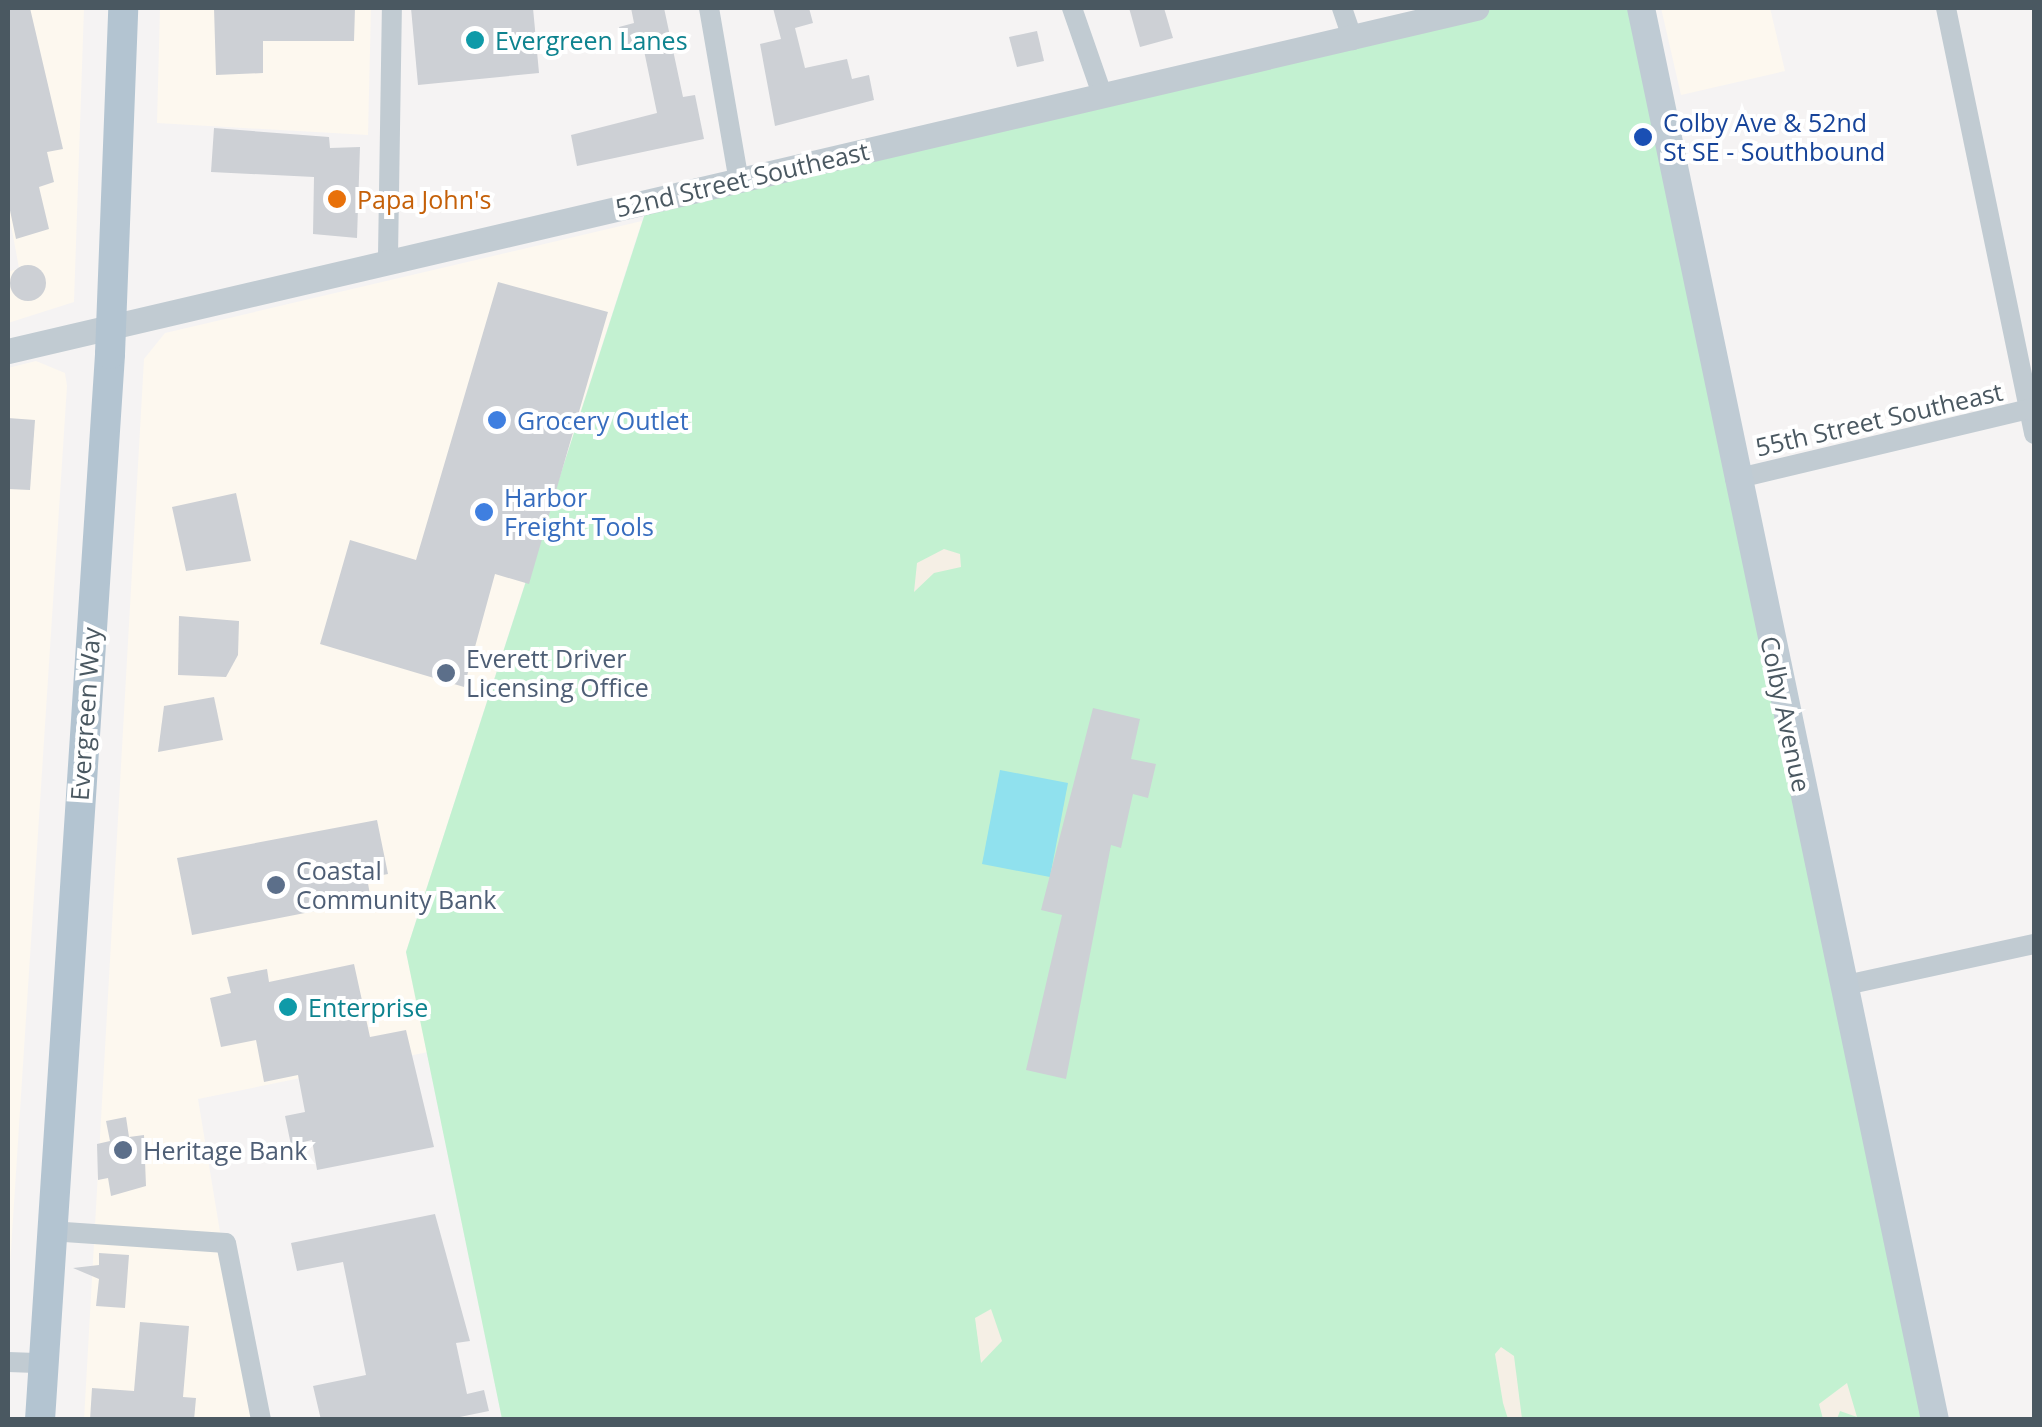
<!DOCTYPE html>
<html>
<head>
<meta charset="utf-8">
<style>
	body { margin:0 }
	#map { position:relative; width:2042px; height:1427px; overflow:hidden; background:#f5f3f3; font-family:"Open Sans",sans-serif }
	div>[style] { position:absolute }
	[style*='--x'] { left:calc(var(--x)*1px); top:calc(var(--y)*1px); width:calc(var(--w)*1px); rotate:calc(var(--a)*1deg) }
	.commercial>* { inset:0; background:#fdf8ef }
	.green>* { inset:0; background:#c3f1d1 }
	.sand>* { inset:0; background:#f5efe5 }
	.water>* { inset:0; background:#90e1ee }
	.building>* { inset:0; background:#cdd0d5 }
	.round { border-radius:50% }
	.minor>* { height:20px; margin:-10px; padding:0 10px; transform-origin:10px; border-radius:10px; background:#c1cbd2 }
	.tertiary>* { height:25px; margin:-12.5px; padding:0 12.5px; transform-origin:12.5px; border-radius:12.5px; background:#c1cbd2 }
	.secondary>* { height:28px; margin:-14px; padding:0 14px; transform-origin:14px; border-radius:14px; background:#bfcbd4 }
	.primary>* { height:30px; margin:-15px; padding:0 15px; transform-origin:15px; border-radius:15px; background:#b3c4d1 }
	.dots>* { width:28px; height:28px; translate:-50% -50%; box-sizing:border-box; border:5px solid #fff; border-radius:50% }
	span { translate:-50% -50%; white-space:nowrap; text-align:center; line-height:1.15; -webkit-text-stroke:8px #fff; paint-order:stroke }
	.culture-label { font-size:25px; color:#0d838f }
	.left { translate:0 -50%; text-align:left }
	.transit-label { font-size:25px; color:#164399 }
	.street-label { font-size:25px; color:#4a5861 }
	.food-label { font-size:25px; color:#c56008 }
	.shop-label { font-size:25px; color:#366cbe }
	.service-label { font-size:25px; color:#4e5e75 }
	.frame { position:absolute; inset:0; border:10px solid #4a5861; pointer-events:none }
</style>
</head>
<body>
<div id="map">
	<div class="commercial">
		<div style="clip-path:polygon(8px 8px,84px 8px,74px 302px,8px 323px,8px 272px,19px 268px,8px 209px)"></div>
		<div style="clip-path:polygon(160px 8px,371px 8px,368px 135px,157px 123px)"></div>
		<div style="clip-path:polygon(1661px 8px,1770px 8px,1785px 71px,1681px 95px)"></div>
		<div style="clip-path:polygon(642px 221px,406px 952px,428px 1052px,198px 1099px,251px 1419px,84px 1420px,144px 359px,165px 333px)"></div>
		<div style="clip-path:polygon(36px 361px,65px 373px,67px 386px,8px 1296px,8px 368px)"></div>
	</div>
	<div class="green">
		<div style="clip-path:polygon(1476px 8px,1641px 8px,1935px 1419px,502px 1419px,406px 952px,649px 201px)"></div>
	</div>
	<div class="sand">
		<div style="clip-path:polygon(944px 549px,960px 554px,961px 567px,934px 573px,914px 592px,917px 563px)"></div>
		<div style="clip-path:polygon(991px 1309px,1002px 1341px,981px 1363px,975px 1318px)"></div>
		<div style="clip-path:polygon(1501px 1347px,1514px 1356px,1522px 1419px,1508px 1419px,1503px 1403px,1495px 1354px)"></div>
		<div style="clip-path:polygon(1847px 1383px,1857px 1417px,1840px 1411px,1837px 1419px,1823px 1419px,1819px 1404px)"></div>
	</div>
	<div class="water">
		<div style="clip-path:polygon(1000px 770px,1068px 783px,1050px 877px,982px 864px)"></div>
	</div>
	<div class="building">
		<div style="clip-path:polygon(30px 8px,63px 149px,47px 152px,54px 182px,39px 187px,49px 229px,16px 239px,8px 201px,8px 9px)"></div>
		<div style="clip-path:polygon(214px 8px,355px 8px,354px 41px,263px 41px,263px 73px,216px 75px)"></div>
		<div style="clip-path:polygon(411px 8px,533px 8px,539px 73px,418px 85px)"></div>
		<div style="clip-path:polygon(631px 8px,664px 8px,683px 97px,695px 95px,704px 139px,577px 166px,571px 135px,657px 113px,642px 41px,623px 45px,619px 27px,634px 23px)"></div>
		<div style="clip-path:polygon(773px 8px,809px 8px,813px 23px,795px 28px,805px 68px,847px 59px,852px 79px,869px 75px,874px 100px,775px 126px,760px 44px,781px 39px)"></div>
		<div style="clip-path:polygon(1129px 8px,1164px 8px,1173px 38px,1140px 47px)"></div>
		<div style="clip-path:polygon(1037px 31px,1044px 61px,1017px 67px,1009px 37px)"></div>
		<div style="clip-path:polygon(214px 128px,329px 137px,330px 148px,360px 147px,357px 238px,313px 234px,314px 177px,211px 172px)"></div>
		<div class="round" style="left:10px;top:265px;width:36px;height:36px"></div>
		<div style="clip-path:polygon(498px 282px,608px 312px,529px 584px,495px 574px,464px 687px,320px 644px,350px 540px,416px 560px)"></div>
		<div style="clip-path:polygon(8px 418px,35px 420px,30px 490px,8px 489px)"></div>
		<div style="clip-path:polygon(236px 493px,251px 561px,186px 571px,172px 507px)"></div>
		<div style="clip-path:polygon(179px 616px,239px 621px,238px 655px,226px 677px,178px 675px)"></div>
		<div style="clip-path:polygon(214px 697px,223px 740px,158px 752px,164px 706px)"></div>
		<div style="clip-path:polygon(1093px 708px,1140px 719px,1131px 759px,1156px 764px,1148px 798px,1133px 794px,1121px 848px,1111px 845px,1066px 1079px,1026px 1070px,1062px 915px,1041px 910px)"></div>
		<div style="clip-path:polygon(377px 820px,388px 874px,367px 878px,371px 900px,192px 935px,177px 858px)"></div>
		<div style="clip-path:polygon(354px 964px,370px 1037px,406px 1030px,434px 1147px,317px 1170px,312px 1140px,291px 1145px,285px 1116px,305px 1112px,298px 1075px,264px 1082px,256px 1040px,221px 1047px,210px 998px,231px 993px,227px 977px,267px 969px,269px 982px)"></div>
		<div style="clip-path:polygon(126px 1117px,129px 1137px,144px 1135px,146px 1186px,111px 1196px,108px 1178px,98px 1180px,97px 1144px,110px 1141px,106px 1121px)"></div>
		<div style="clip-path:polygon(435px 1214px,470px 1341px,456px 1343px,467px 1394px,484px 1390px,489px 1411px,445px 1420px,321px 1420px,313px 1386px,366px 1375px,343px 1262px,297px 1271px,291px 1243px)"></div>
		<div style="clip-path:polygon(99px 1253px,129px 1255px,125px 1308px,96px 1306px,99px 1279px,73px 1268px,99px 1265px)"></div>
		<div style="clip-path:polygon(140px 1322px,189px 1326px,183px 1397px,196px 1398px,194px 1420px,90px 1420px,92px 1388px,134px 1391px)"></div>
	</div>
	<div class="minor">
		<div style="--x:709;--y:8;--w:176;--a:80.2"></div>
		<div style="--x:1072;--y:8;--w:94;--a:70.8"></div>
		<div style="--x:1342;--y:8;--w:34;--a:71"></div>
		<div style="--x:1946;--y:8;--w:435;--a:78.3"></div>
		<div style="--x:388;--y:256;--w:248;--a:-89.1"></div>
		<div style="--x:1735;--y:479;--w:307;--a:-13.4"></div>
		<div style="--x:1846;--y:985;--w:192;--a:-12.3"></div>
		<div style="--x:50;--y:1231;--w:176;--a:3.9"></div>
		<div style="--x:226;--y:1243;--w:180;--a:78.8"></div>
		<div style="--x:8;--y:1362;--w:35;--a:2"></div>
	</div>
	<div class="tertiary">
		<div style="--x:8;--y:351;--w:1508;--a:-13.15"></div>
	</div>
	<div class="secondary">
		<div style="--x:1641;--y:8;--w:1442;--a:78.24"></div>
	</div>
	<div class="primary">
		<div style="--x:40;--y:1420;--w:1068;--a:-86.24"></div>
		<div style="--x:110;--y:354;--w:346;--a:-87.8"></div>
	</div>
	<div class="dots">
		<div style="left:475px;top:40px;background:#0f9aa8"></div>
		<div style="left:1643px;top:137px;background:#1a4fb4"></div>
		<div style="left:337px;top:199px;background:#e8710a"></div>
		<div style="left:497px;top:420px;background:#3f7fe0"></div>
		<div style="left:484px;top:512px;background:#3f7fe0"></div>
		<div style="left:446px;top:673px;background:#5c6f8a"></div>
		<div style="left:276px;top:885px;background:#5c6f8a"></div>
		<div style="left:288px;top:1007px;background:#0f9aa8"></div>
		<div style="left:123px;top:1150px;background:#5c6f8a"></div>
	</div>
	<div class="culture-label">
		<span class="left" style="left:495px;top:40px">Evergreen Lanes</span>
		<span class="left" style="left:308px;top:1007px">Enterprise</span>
	</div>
	<div class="transit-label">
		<span class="left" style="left:1663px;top:137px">Colby Ave &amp; 52nd<br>St SE - Southbound</span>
	</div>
	<div class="street-label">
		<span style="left:742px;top:179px;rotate:-13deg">52nd Street Southeast</span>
		<span style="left:1879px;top:419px;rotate:-13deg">55th Street Southeast</span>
		<span style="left:85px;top:714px;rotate:-86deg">Evergreen Way</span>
		<span style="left:1786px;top:714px;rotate:78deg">Colby Avenue</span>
	</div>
	<div class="food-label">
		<span class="left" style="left:357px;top:199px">Papa John's</span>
	</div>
	<div class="shop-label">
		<span class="left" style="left:517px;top:420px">Grocery Outlet</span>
		<span class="left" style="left:504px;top:512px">Harbor<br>Freight Tools</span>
	</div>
	<div class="service-label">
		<span class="left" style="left:466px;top:673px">Everett Driver<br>Licensing Office</span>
		<span class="left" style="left:296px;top:885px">Coastal<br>Community Bank</span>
		<span class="left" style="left:143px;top:1150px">Heritage Bank</span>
	</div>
	<div class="frame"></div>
</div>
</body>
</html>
